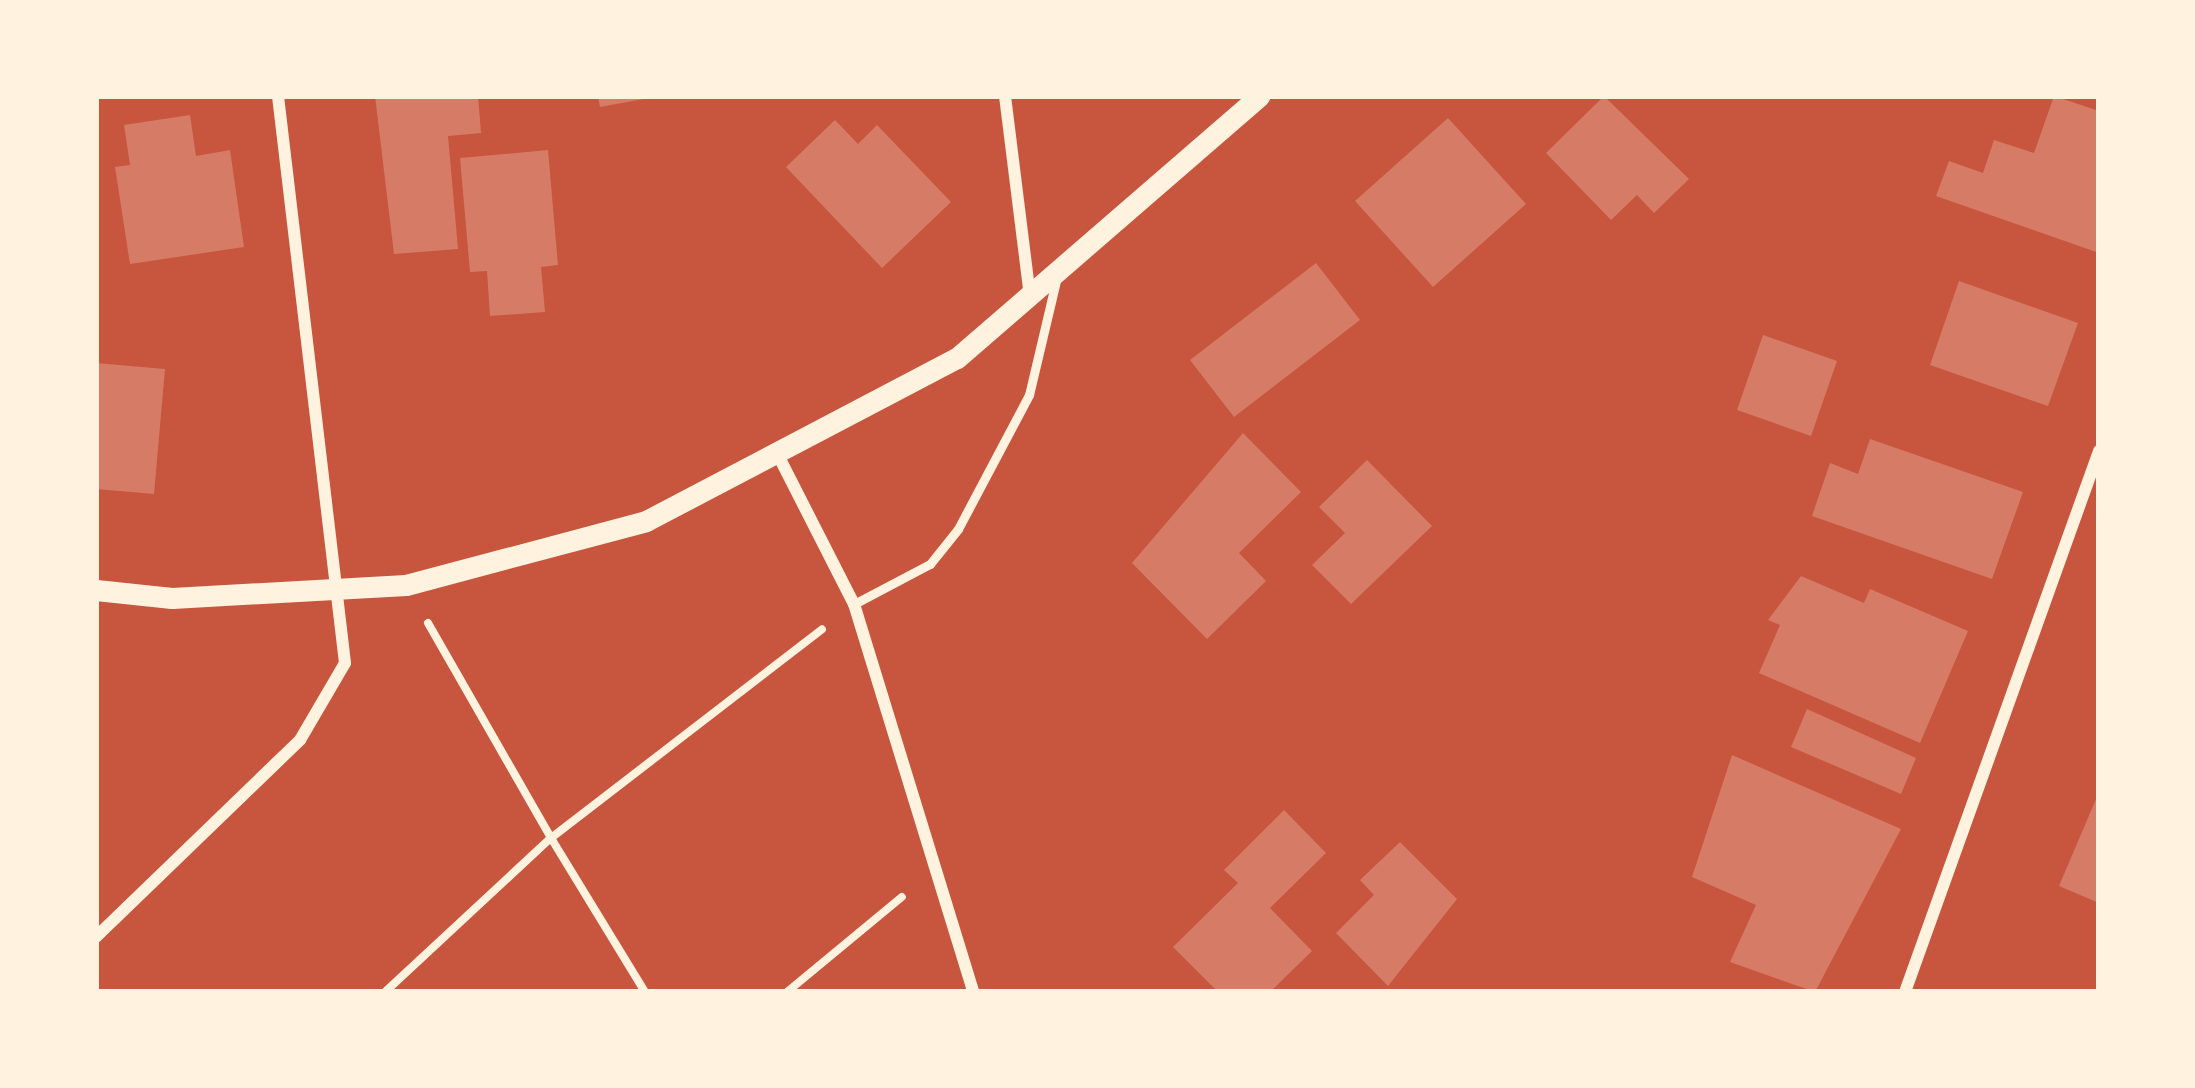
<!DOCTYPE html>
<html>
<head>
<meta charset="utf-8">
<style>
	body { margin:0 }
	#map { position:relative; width:2195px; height:1088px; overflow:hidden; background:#c8553d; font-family:"Nunito Sans",sans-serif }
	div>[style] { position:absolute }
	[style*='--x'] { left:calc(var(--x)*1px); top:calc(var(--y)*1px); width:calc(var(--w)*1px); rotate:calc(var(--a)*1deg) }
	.building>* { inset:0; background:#d67c66 }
	.path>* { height:8px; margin:-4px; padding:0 4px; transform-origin:4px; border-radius:4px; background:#fff3e0 }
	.service>* { height:9px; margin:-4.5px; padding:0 4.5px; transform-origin:4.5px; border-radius:4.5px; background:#fff3e0 }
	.minor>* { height:12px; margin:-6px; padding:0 6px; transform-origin:6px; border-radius:6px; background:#fff3e0 }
	.tertiary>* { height:21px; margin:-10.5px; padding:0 10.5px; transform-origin:10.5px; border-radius:10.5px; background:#fff3e0 }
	span { translate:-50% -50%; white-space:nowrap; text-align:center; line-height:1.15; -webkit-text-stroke:10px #fff3e0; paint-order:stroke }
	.frame { position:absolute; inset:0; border:99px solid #fff3e0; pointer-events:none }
</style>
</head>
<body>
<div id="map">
	<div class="building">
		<div style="clip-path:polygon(375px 96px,478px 96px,481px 133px,448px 136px,458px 249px,394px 254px)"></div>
		<div style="clip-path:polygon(598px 96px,648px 96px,649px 98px,600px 107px)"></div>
		<div style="clip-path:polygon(1604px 96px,1689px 179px,1654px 213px,1637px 195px,1611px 220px,1546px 153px)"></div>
		<div style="clip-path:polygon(2054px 96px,2099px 111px,2099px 253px,1936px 196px,1949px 161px,1983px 173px,1994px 140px,2034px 153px)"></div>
		<div style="clip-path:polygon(190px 115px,196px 156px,230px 150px,244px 247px,130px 264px,115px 167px,130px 165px,124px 125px)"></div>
		<div style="clip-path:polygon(1448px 118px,1526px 204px,1433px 287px,1355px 201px)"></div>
		<div style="clip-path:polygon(835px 120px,858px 144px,877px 125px,951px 202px,882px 268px,786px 167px)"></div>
		<div style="clip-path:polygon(548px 150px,558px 265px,541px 267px,545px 312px,490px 316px,487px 271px,470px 272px,460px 158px)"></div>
		<div style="clip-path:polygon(1316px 263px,1360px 320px,1234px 417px,1190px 360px)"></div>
		<div style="clip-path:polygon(1959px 281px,2078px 323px,2048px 406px,1930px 365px)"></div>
		<div style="clip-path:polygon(1763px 335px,1837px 361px,1811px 436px,1737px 410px)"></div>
		<div style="clip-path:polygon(96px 363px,165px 369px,154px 494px,96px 489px)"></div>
		<div style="clip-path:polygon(1243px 433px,1301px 492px,1239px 553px,1266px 581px,1207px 639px,1132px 563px)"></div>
		<div style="clip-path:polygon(1870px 439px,2023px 492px,1992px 579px,1812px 516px,1830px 463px,1858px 474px)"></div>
		<div style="clip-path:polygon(1367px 460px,1432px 526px,1351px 604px,1312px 565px,1345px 533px,1319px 507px)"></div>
		<div style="clip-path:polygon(1801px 576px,1864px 603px,1870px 589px,1968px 631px,1920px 743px,1759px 673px,1780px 625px,1768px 620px)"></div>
		<div style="clip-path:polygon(1807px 709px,1916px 758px,1901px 794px,1791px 747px)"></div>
		<div style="clip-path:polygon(1732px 755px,1901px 829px,1815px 992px,1730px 962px,1756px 905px,1692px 877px)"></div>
		<div style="clip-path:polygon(2099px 792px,2099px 903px,2059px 886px)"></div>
		<div style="clip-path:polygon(1284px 810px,1326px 853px,1270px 908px,1312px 951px,1270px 992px,1218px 992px,1173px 947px,1238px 883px,1224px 870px)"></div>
		<div style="clip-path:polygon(1400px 842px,1457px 899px,1388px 986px,1336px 933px,1374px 895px,1360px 880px)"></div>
	</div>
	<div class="path">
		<div style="--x:428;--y:623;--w:248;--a:60.2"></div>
		<div style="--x:551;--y:838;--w:342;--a:-37.6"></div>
		<div style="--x:385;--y:992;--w:226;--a:-42.9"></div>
		<div style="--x:551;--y:838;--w:180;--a:58.6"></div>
		<div style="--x:787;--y:992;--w:149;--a:-39.6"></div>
	</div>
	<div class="service">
		<div style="--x:854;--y:604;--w:86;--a:-27.8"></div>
		<div style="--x:930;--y:564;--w:45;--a:-51.3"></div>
		<div style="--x:958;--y:529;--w:152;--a:-62.1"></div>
		<div style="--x:1029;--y:395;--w:117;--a:-76.7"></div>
	</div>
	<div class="minor">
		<div style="--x:1005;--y:96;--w:202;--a:82.9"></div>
		<div style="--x:779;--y:457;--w:165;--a:63"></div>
		<div style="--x:854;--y:604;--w:406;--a:72.9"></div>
		<div style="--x:96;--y:937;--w:284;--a:-44"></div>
		<div style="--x:300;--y:740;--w:89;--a:-59.7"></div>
		<div style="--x:345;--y:663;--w:571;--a:-96.74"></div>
		<div style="--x:1905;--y:992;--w:575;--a:-70.27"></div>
	</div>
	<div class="tertiary">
		<div style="--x:96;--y:590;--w:76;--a:6"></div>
		<div style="--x:172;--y:598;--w:234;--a:-3.2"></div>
		<div style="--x:406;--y:585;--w:248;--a:-14.9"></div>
		<div style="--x:646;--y:521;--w:351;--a:-27.7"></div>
		<div style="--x:957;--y:358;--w:400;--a:-40.9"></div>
	</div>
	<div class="frame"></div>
</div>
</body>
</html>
